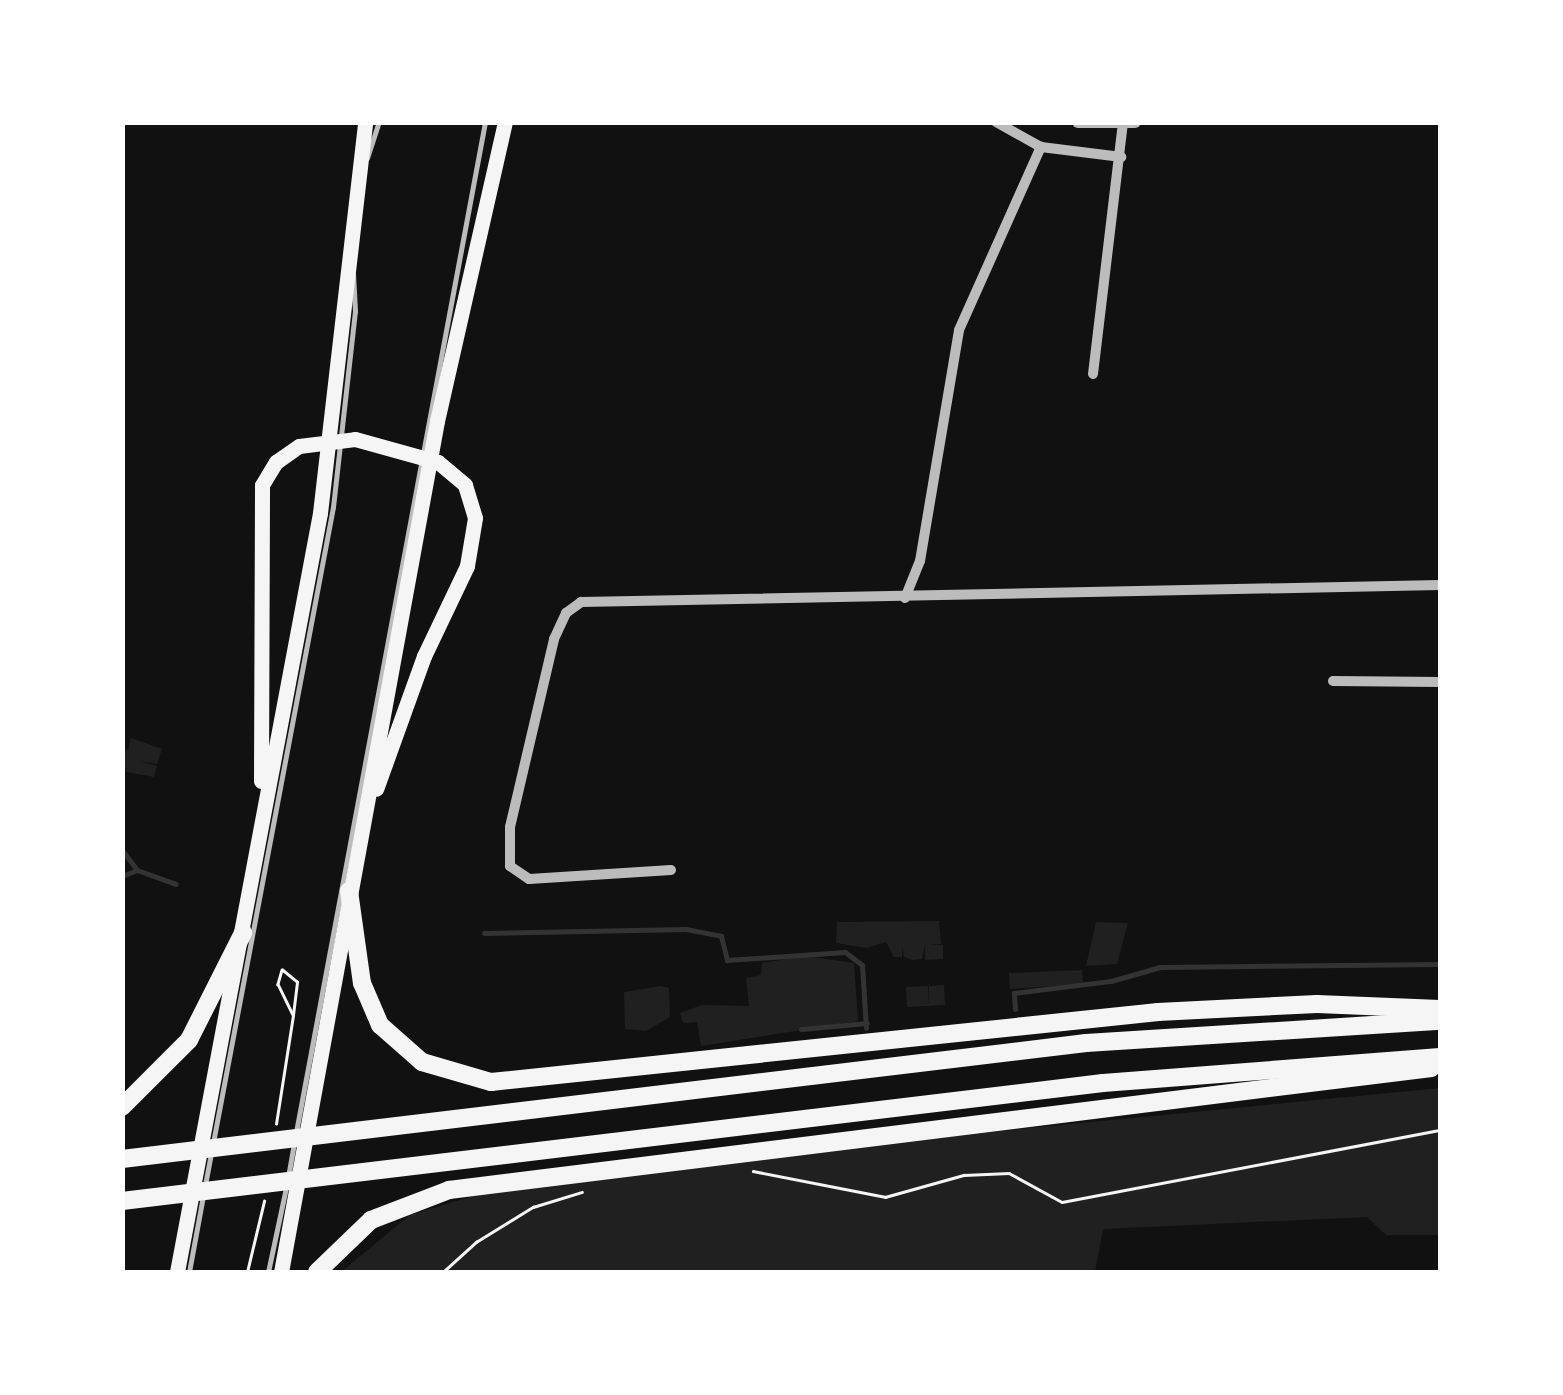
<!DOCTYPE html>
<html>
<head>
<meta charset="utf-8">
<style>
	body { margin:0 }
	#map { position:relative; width:1563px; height:1395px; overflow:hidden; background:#111; font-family:Raleway,sans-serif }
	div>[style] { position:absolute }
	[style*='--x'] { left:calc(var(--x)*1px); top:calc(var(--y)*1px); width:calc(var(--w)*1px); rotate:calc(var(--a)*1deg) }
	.green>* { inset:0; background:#202020 }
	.stream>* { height:5px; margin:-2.5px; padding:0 2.5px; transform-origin:2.5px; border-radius:2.5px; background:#333 }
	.path>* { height:2.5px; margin:-1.25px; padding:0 1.25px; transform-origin:1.25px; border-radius:1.25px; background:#f5f5f5 }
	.service>* { height:5px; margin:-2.5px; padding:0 2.5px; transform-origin:2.5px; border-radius:2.5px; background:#bcbcbc }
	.minor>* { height:10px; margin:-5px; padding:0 5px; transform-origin:5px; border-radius:5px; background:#bcbcbc }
	.tertiary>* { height:12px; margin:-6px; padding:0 6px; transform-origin:6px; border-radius:6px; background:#bcbcbc }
	.primary>* { height:15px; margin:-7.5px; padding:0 7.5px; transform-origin:7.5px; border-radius:7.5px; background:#f5f5f5 }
	.motorway>* { height:18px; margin:-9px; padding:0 9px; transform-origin:9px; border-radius:9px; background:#f5f5f5 }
	span { translate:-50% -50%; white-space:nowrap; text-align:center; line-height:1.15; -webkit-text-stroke:8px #fff; paint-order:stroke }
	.frame { position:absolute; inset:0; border:125px solid #fff; pointer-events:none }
</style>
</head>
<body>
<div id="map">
	<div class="green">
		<div style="clip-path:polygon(131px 738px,162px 749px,157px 764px,140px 761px,157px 766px,154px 777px,126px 772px,125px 767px,123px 772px,123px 749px,128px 750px)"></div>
		<div style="clip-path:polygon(939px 921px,941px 944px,930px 945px,943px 945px,943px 959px,925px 960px,925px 945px,922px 959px,913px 960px,904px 957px,902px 947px,902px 957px,894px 957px,886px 942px,867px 948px,836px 943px,837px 922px)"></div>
		<div style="clip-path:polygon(1096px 922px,1128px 923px,1117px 964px,1086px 966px)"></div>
		<div style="clip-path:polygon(805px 956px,854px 963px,858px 1021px,701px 1046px,697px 1022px,683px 1023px,680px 1013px,702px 1005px,749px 1006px,746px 978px,761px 975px,762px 963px)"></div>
		<div style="clip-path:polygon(1082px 970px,1083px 984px,1010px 989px,1009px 973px)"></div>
		<div style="clip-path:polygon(944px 985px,945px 1005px,907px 1007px,906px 987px,928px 986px,929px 1006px,929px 986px)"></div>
		<div style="clip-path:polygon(661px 986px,669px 988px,670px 1017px,646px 1031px,625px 1029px,624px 992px)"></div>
		<div style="clip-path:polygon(1440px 1088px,1440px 1235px,1386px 1235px,1367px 1217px,1103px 1229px,1095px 1272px,341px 1272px,410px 1215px,486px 1192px,989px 1132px)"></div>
	</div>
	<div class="stream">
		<div style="--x:122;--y:850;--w:25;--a:53"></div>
		<div style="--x:137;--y:870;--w:41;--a:19.7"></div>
		<div style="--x:122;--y:876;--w:16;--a:-22"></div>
		<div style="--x:484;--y:933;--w:202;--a:-1.1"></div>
		<div style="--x:686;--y:929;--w:36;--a:11"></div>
		<div style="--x:721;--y:936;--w:25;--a:76"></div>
		<div style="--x:727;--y:960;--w:118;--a:-3.9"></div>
		<div style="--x:845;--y:952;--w:21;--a:37"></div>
		<div style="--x:862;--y:965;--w:63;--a:86.4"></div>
		<div style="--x:1015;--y:1009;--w:16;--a:-94"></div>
		<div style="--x:1014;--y:993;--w:98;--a:-7.1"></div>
		<div style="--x:1111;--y:981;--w:51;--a:-15.9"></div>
		<div style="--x:1160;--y:967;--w:280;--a:-0.6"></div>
		<div style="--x:801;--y:1029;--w:66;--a:-5.2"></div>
	</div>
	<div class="path">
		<div style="--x:276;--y:1124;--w:110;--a:-81.1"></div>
		<div style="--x:293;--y:1015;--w:33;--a:-83"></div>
		<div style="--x:297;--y:982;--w:19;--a:-141"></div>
		<div style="--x:282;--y:970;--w:15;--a:106"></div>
		<div style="--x:278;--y:984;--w:34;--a:64"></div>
		<div style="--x:753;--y:1171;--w:135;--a:11.1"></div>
		<div style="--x:885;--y:1197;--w:82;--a:-15.6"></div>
		<div style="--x:964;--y:1175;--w:45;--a:-2.5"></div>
		<div style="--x:1009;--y:1173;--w:60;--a:28.7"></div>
		<div style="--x:1062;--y:1202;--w:385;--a:-10.8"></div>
		<div style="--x:247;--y:1272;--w:73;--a:-76.5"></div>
		<div style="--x:443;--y:1272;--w:45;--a:-42.3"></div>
		<div style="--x:476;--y:1242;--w:67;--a:-31.6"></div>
		<div style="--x:533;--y:1207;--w:51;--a:-17"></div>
	</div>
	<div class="service">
		<div style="--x:367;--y:158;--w:38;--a:-72"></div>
		<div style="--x:296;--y:1132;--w:1028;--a:-79.4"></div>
		<div style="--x:288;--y:1177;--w:35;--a:-80"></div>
		<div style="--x:205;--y:1185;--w:690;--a:-79.31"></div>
		<div style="--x:333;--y:507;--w:197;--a:-83.6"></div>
		<div style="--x:355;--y:311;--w:37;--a:-93"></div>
		<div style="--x:189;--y:1272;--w:77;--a:-79.6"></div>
		<div style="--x:268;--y:1272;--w:87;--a:-78"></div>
	</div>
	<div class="minor">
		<div style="--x:996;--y:122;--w:51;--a:29.1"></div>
		<div style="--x:1041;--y:147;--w:81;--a:7.1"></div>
		<div style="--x:1093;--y:374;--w:252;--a:-83.2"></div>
		<div style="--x:905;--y:598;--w:40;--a:-68"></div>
		<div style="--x:920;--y:561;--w:234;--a:-80.4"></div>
		<div style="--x:959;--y:330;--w:201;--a:-65.9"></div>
		<div style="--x:1333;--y:681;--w:107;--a:0.5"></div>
		<div style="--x:671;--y:870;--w:142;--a:176.4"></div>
		<div style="--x:529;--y:879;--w:23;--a:-146"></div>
		<div style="--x:510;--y:866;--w:39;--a:-90"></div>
		<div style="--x:510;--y:827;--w:193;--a:-76.8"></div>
		<div style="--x:554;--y:639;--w:29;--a:-65"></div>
		<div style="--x:566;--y:613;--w:19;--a:-36"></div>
		<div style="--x:581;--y:602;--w:859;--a:-1.13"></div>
	</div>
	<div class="tertiary">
		<div style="--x:1078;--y:122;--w:57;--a:0"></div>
	</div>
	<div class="primary">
		<div style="--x:261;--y:781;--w:296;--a:-89.8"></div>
		<div style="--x:262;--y:485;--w:27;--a:-59"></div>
		<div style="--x:276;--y:462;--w:28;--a:-35"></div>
		<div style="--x:299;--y:446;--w:56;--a:-7.1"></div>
		<div style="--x:355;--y:439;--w:86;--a:15.5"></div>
		<div style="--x:438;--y:462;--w:35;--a:40"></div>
		<div style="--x:465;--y:485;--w:34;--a:73"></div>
		<div style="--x:475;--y:518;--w:49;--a:99.5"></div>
		<div style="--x:467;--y:566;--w:100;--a:115.5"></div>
		<div style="--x:424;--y:656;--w:141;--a:109.8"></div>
		<div style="--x:177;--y:1272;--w:772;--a:-79.33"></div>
		<div style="--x:320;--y:513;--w:394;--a:-83.4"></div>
		<div style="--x:281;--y:1272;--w:865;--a:-79.61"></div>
		<div style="--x:437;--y:421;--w:307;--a:-77.2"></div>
	</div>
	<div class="motorway">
		<div style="--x:349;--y:891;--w:93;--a:82"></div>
		<div style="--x:362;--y:983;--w:46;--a:66.8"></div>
		<div style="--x:380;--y:1025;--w:56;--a:41.4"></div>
		<div style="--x:422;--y:1062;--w:72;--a:16.2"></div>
		<div style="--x:491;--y:1082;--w:671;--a:-5.99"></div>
		<div style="--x:1158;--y:1012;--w:159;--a:-2.9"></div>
		<div style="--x:1317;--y:1004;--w:123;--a:2.3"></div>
		<div style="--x:122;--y:1107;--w:95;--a:-45"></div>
		<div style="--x:189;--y:1040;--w:120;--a:-63.2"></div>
		<div style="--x:122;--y:1159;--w:971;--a:-6.86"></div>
		<div style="--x:1086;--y:1043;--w:355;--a:-3.6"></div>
		<div style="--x:122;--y:1201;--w:988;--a:-6.86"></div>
		<div style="--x:1103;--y:1083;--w:338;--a:-4.4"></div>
		<div style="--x:317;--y:1272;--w:75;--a:-43.9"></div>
		<div style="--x:371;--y:1220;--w:84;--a:-21"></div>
		<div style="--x:449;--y:1190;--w:990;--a:-7.08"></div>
	</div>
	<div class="frame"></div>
</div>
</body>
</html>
